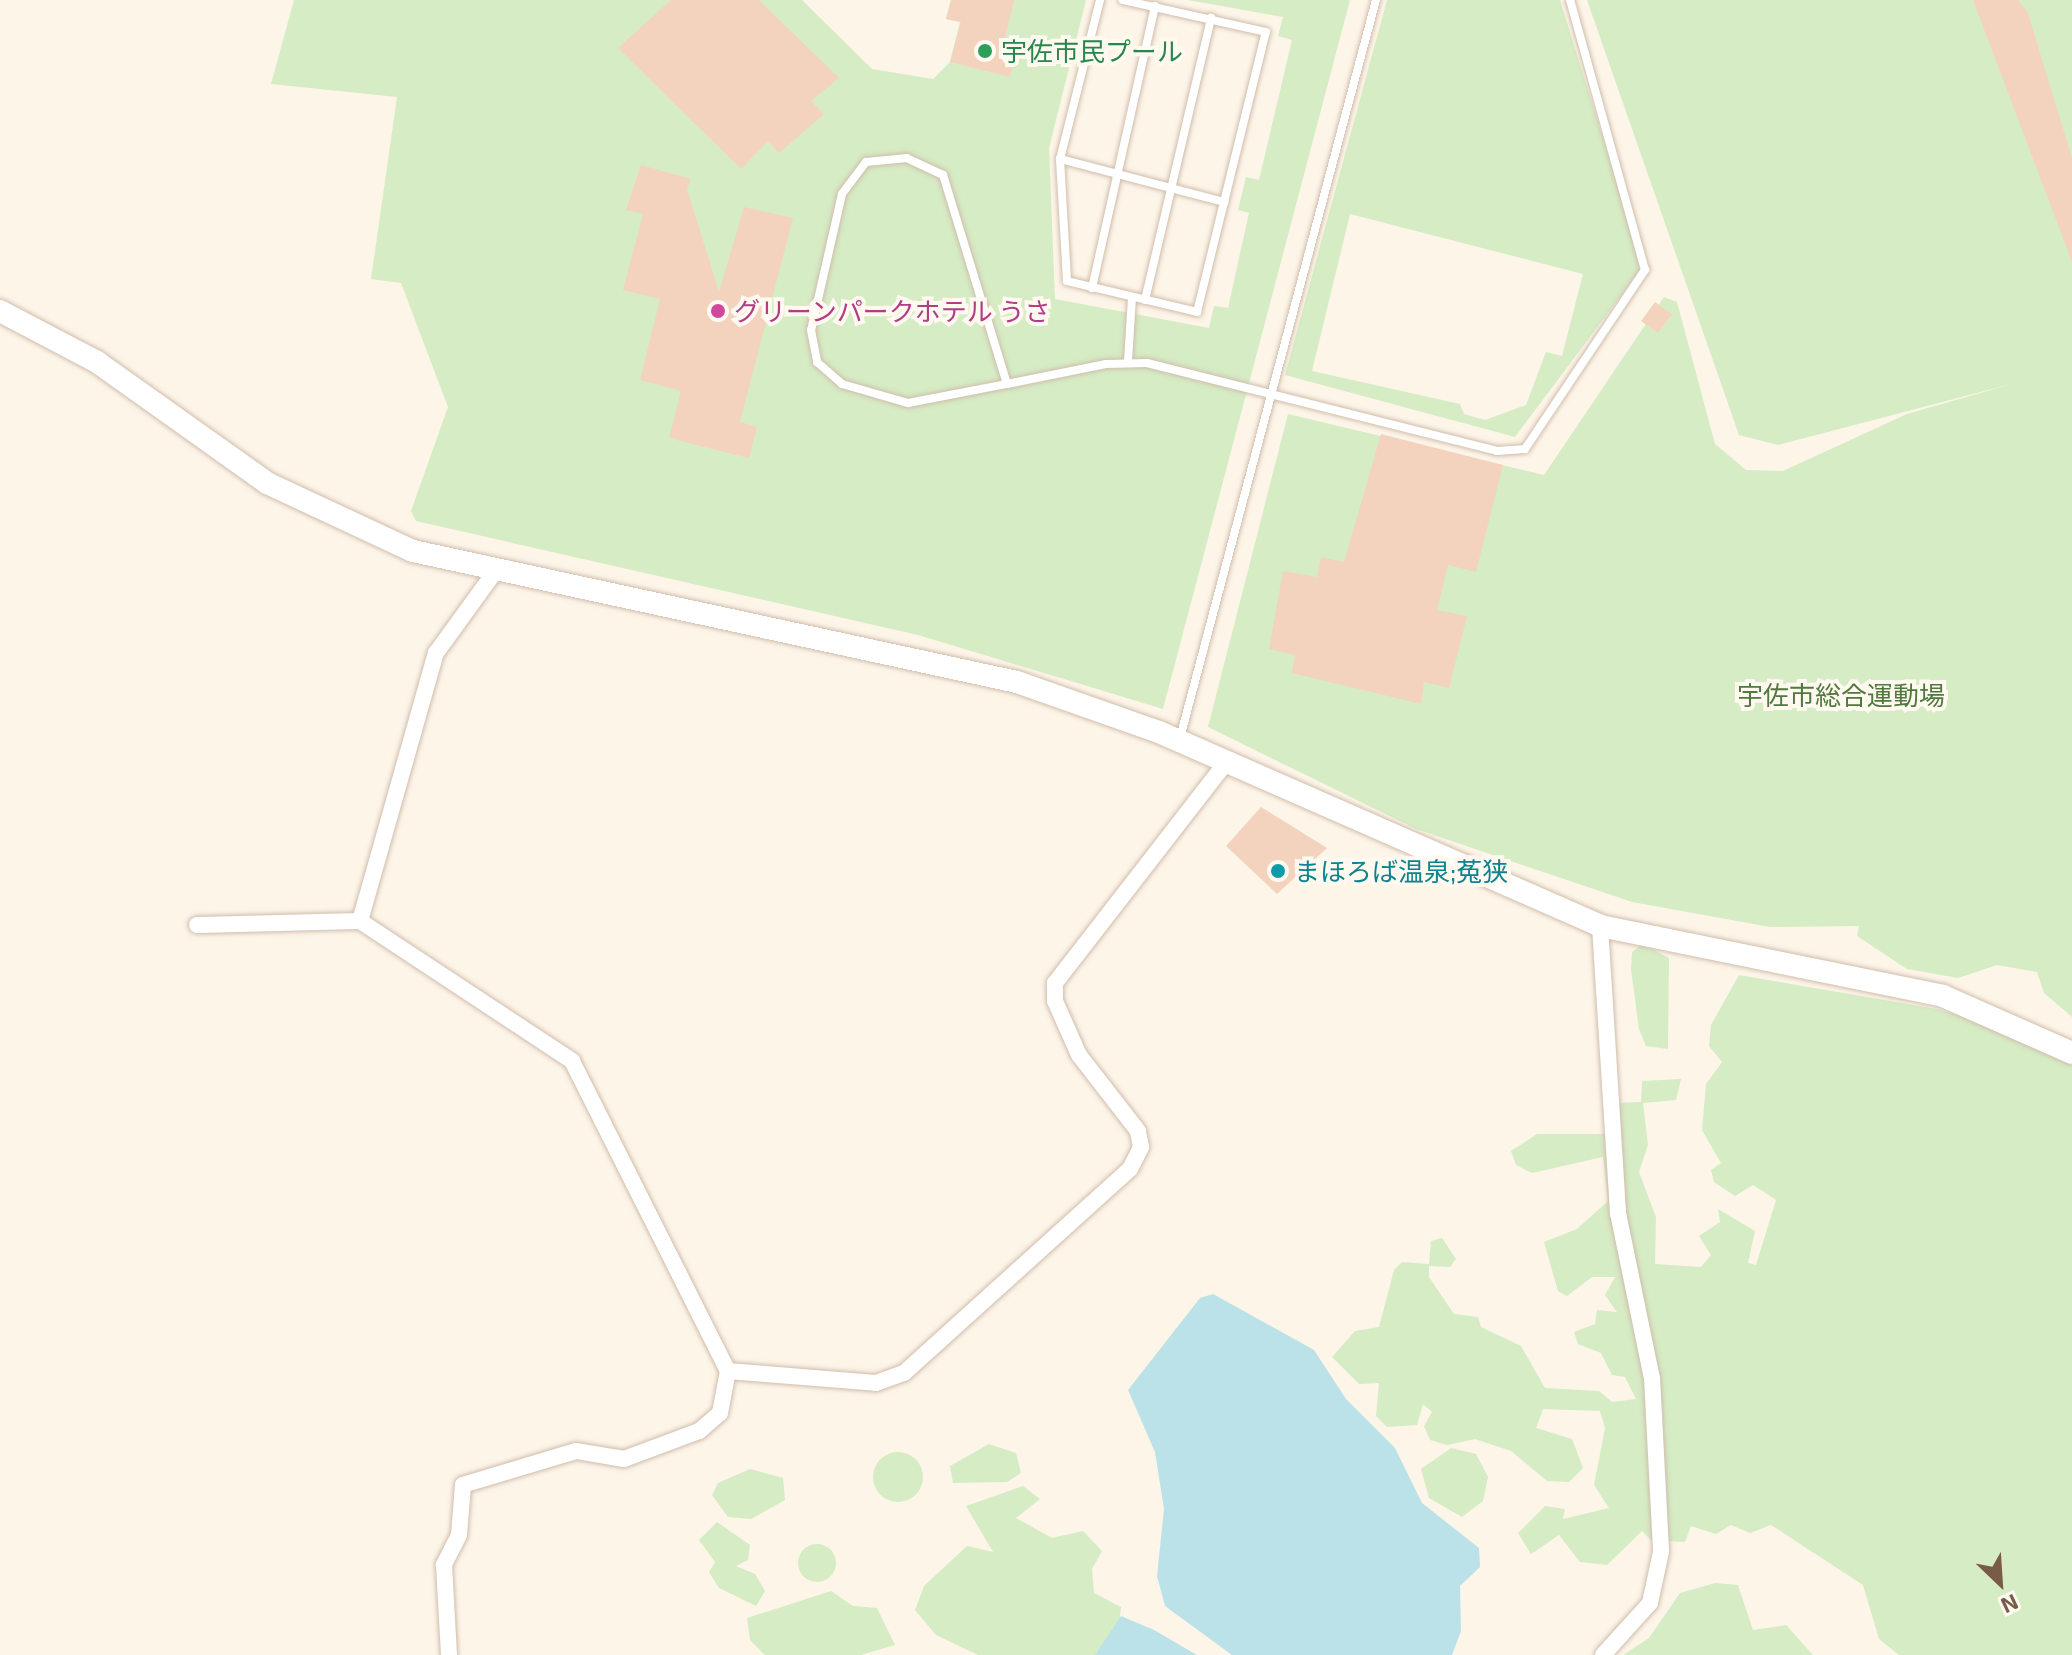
<!DOCTYPE html>
<html>
<head>
<meta charset="utf-8">
<style>
	body { margin:0 }
	#map { position:relative; width:2072px; height:1655px; overflow:hidden; background:#fdf5e8; font-family:"Exo 2","Noto Sans JP",sans-serif }
	div>[style] { position:absolute }
	[style*='--x'] { left:calc(var(--x)*1px); top:calc(var(--y)*1px); width:calc(var(--w)*1px); rotate:calc(var(--a)*1deg) }
	.green>* { inset:0; background:#d5ecc5 }
	.round { border-radius:50% }
	.water>* { inset:0; background:#bbe2e8 }
	.building>* { inset:0; background:#f4d3be }
	.roads { filter:drop-shadow(0 0 2px #d0bdac) drop-shadow(0 0 2px #d0bdac) }
	.lane>* { height:8px; margin:-4px; padding:0 4px; transform-origin:4px; border-radius:4px; background:#fff }
	.street>* { height:16px; margin:-8px; padding:0 8px; transform-origin:8px; border-radius:8px; background:#fff }
	.secondary>* { height:22px; margin:-11px; padding:0 11px; transform-origin:11px; border-radius:11px; background:#fff }
	.dots>* { width:22px; height:22px; translate:-50% -50%; box-sizing:border-box; border:4px solid #fff9ef; border-radius:50% }
	span { translate:-50% -50%; white-space:nowrap; text-align:center; line-height:1.15; -webkit-text-stroke:8px #fff9ef; paint-order:stroke }
	.leisure-label { font-size:26px; color:#27864d }
	.left { translate:0 -50%; text-align:left }
	.hotel-label { font-size:26px; color:#b23c85 }
	.park-label { font-size:26px; color:#50793f }
	.culture-label { font-size:26px; color:#0d838f }
	.north { position:absolute; left:1960px; top:1543px; width:80px; height:80px; -webkit-text-stroke:6px #fff9ef; paint-order:stroke; rotate:155deg; font-size:22px; font-weight:700; line-height:32px; text-align:center; color:#795b4a }
	.north::after { content:''; display:block; margin:auto; width:28px; height:36px; background:#795b4a; clip-path:polygon(50% 0,100% 100%,50% 72%,0 100%) }
</style>
</head>
<body>
<div id="map">
	<div class="green">
		<div style="clip-path:polygon(294px 0,802px 0,872px 69px,933px 79px,950px 62px,960px 22px,946px 19px,951px 0,1086px 0,1049px 148px,1055px 299px,1209px 328px,1214px 306px,1228px 308px,1249px 213px,1238px 210px,1246px 177px,1259px 180px,1292px 40px,1278px 36px,1283px 17px,1188px 0,1350px 0,1163px 709px,918px 635px,416px 521px,411px 511px,448px 407px,401px 283px,371px 279px,397px 97px,271px 84px)"></div>
		<div style="clip-path:polygon(evenodd,1387px 0,1560px 0,1629px 222px,1640px 270px,1515px 437px,1285px 375px,1387px 0,1350px 214px,1583px 274px,1562px 356px,1546px 352px,1526px 405px,1485px 420px,1464px 414px,1460px 404px,1312px 371px,1350px 214px)"></div>
		<div style="clip-path:polygon(1587px 0,2072px 0,2072px 1017px,2044px 993px,2037px 972px,1997px 965px,1958px 978px,1907px 969px,1857px 936px,1859px 926px,1770px 927px,1632px 902px,1416px 829px,1208px 727px,1288px 414px,1544px 475px,1664px 297px,1677px 302px,1715px 444px,1746px 470px,1783px 471px,1907px 414px,2015px 383px,1778px 445px,1739px 435px)"></div>
		<div style="clip-path:polygon(1643px 944px,1669px 958px,1668px 1049px,1646px 1046px,1639px 1029px,1631px 969px,1632px 952px)"></div>
		<div style="clip-path:polygon(1739px 975px,1937px 1009px,2013px 1032px,2072px 1064px,2072px 1655px,1899px 1655px,1879px 1639px,1863px 1585px,1771px 1525px,1750px 1533px,1731px 1525px,1716px 1534px,1691px 1526px,1685px 1542px,1651px 1540px,1642px 1531px,1607px 1565px,1580px 1562px,1559px 1535px,1531px 1554px,1518px 1533px,1545px 1506px,1565px 1509px,1563px 1519px,1609px 1508px,1594px 1485px,1605px 1428px,1600px 1411px,1543px 1409px,1536px 1428px,1572px 1439px,1583px 1468px,1569px 1482px,1547px 1481px,1511px 1451px,1475px 1439px,1447px 1445px,1430px 1440px,1424px 1426px,1432px 1412px,1423px 1404px,1417px 1425px,1387px 1427px,1376px 1416px,1379px 1383px,1359px 1384px,1332px 1357px,1355px 1331px,1379px 1327px,1394px 1270px,1402px 1262px,1429px 1264px,1431px 1241px,1442px 1238px,1456px 1259px,1450px 1267px,1429px 1266px,1429px 1277px,1454px 1314px,1478px 1317px,1481px 1327px,1521px 1346px,1545px 1388px,1599px 1391px,1612px 1402px,1636px 1399px,1625px 1377px,1612px 1375px,1601px 1353px,1578px 1344px,1574px 1332px,1595px 1324px,1597px 1310px,1617px 1312px,1605px 1295px,1615px 1277px,1592px 1277px,1567px 1296px,1558px 1291px,1544px 1242px,1577px 1229px,1608px 1201px,1603px 1157px,1532px 1173px,1516px 1165px,1511px 1151px,1537px 1134px,1607px 1134px,1609px 1103px,1641px 1102px,1642px 1081px,1681px 1079px,1676px 1100px,1643px 1103px,1648px 1145px,1639px 1172px,1656px 1217px,1655px 1264px,1701px 1267px,1711px 1255px,1699px 1236px,1720px 1222px,1718px 1209px,1755px 1231px,1748px 1263px,1756px 1265px,1776px 1200px,1753px 1185px,1735px 1196px,1714px 1182px,1711px 1170px,1721px 1163px,1702px 1130px,1706px 1084px,1722px 1062px,1709px 1046px,1711px 1025px)"></div>
		<div style="clip-path:polygon(989px 1444px,1016px 1453px,1021px 1473px,1007px 1482px,953px 1483px,950px 1466px)"></div>
		<div style="clip-path:polygon(1451px 1448px,1476px 1454px,1488px 1477px,1483px 1501px,1462px 1517px,1429px 1498px,1421px 1469px)"></div>
		<div class="round" style="left:873px;top:1452px;width:50px;height:50px"></div>
		<div style="clip-path:polygon(750px 1469px,783px 1478px,785px 1500px,751px 1519px,728px 1517px,712px 1495px,718px 1483px)"></div>
		<div style="clip-path:polygon(1023px 1486px,1040px 1499px,1016px 1518px,1052px 1538px,1083px 1531px,1102px 1551px,1092px 1569px,1094px 1593px,1121px 1607px,1116px 1655px,978px 1655px,936px 1635px,915px 1610px,924px 1586px,967px 1546px,993px 1552px,966px 1506px)"></div>
		<div style="clip-path:polygon(717px 1522px,750px 1545px,748px 1560px,736px 1566px,755px 1574px,765px 1591px,756px 1606px,719px 1588px,709px 1572px,715px 1562px,699px 1540px)"></div>
		<div class="round" style="left:798px;top:1544px;width:38px;height:38px"></div>
		<div style="clip-path:polygon(1715px 1583px,1738px 1585px,1753px 1630px,1786px 1625px,1813px 1655px,1623px 1655px,1649px 1638px,1680px 1593px)"></div>
		<div style="clip-path:polygon(831px 1591px,853px 1606px,877px 1608px,895px 1645px,861px 1655px,765px 1655px,750px 1640px,747px 1618px)"></div>
	</div>
	<div class="water">
		<div style="clip-path:polygon(1213px 1294px,1314px 1350px,1346px 1399px,1395px 1448px,1422px 1503px,1479px 1548px,1480px 1567px,1460px 1586px,1461px 1631px,1452px 1655px,1232px 1655px,1165px 1606px,1157px 1576px,1164px 1509px,1155px 1452px,1128px 1390px,1200px 1298px)"></div>
		<div style="clip-path:polygon(1121px 1616px,1154px 1630px,1197px 1655px,1095px 1655px)"></div>
	</div>
	<div class="building">
		<div style="clip-path:polygon(671px 0,759px 0,839px 78px,811px 101px,824px 114px,779px 153px,768px 141px,741px 169px,618px 48px)"></div>
		<div style="clip-path:polygon(951px 0,1014px 0,1004px 42px,1019px 45px,1010px 77px,950px 62px,961px 22px,946px 19px)"></div>
		<div style="clip-path:polygon(1973px 0,2018px 0,2028px 13px,2072px 158px,2072px 262px)"></div>
		<div style="clip-path:polygon(641px 165px,691px 179px,687px 189px,719px 292px,744px 207px,793px 218px,740px 422px,757px 427px,749px 458px,669px 438px,681px 391px,640px 380px,660px 299px,623px 290px,643px 214px,626px 210px)"></div>
		<div style="clip-path:polygon(1655px 302px,1672px 314px,1658px 333px,1641px 321px)"></div>
		<div style="clip-path:polygon(1381px 434px,1503px 465px,1476px 572px,1448px 565px,1437px 610px,1467px 616px,1449px 688px,1424px 682px,1421px 704px,1292px 673px,1295px 655px,1269px 649px,1283px 571px,1317px 577px,1321px 557px,1344px 562px)"></div>
		<div style="clip-path:polygon(1261px 807px,1327px 848px,1277px 894px,1226px 846px)"></div>
	</div>
	<div class="roads">
		<div class="lane">
			<div style="--x:1100;--y:0;--w:164;--a:104.1"></div>
			<div style="--x:1060;--y:159;--w:122;--a:86.7"></div>
			<div style="--x:1067;--y:281;--w:134;--a:13.4"></div>
			<div style="--x:1197;--y:312;--w:288;--a:-76.2"></div>
			<div style="--x:1266;--y:32;--w:147;--a:-167.4"></div>
			<div style="--x:1060;--y:159;--w:170;--a:14.7"></div>
			<div style="--x:1092;--y:288;--w:289;--a:-77.4"></div>
			<div style="--x:1145;--y:300;--w:290;--a:-76.8"></div>
			<div style="--x:1128;--y:361;--w:64;--a:-86.4"></div>
			<div style="--x:1007;--y:384;--w:219;--a:-107"></div>
			<div style="--x:943;--y:175;--w:40;--a:-155"></div>
			<div style="--x:907;--y:158;--w:41;--a:174.4"></div>
			<div style="--x:866;--y:162;--w:40;--a:127"></div>
			<div style="--x:842;--y:194;--w:139;--a:102.8"></div>
			<div style="--x:811;--y:330;--w:33;--a:79"></div>
			<div style="--x:817;--y:362;--w:33;--a:41"></div>
			<div style="--x:842;--y:384;--w:69;--a:16.1"></div>
			<div style="--x:908;--y:403;--w:101;--a:-10.9"></div>
			<div style="--x:1007;--y:384;--w:101;--a:-11.4"></div>
			<div style="--x:1106;--y:364;--w:41;--a:-1.4"></div>
			<div style="--x:1147;--y:363;--w:361;--a:14.1"></div>
			<div style="--x:1497;--y:451;--w:28;--a:-4"></div>
			<div style="--x:1525;--y:449;--w:216;--a:-56.2"></div>
			<div style="--x:1645;--y:270;--w:280;--a:-105.5"></div>
			<div style="--x:1180;--y:738;--w:764;--a:-75.13"></div>
		</div>
		<div class="street">
			<div style="--x:360;--y:921;--w:279;--a:-74.2"></div>
			<div style="--x:436;--y:653;--w:99;--a:-54.1"></div>
			<div style="--x:197;--y:925;--w:163;--a:-1.4"></div>
			<div style="--x:360;--y:921;--w:254;--a:33.4"></div>
			<div style="--x:572;--y:1061;--w:347;--a:63.3"></div>
			<div style="--x:728;--y:1371;--w:43;--a:100.8"></div>
			<div style="--x:720;--y:1413;--w:28;--a:139"></div>
			<div style="--x:699;--y:1431;--w:80;--a:159.5"></div>
			<div style="--x:624;--y:1459;--w:49;--a:-170.5"></div>
			<div style="--x:576;--y:1451;--w:118;--a:163.3"></div>
			<div style="--x:463;--y:1485;--w:50;--a:94.6"></div>
			<div style="--x:459;--y:1535;--w:34;--a:117"></div>
			<div style="--x:444;--y:1565;--w:90;--a:86.8"></div>
			<div style="--x:1600;--y:926;--w:288;--a:86.4"></div>
			<div style="--x:1618;--y:1213;--w:168;--a:78.4"></div>
			<div style="--x:1652;--y:1378;--w:174;--a:87"></div>
			<div style="--x:1661;--y:1552;--w:52;--a:102.2"></div>
			<div style="--x:1650;--y:1603;--w:70;--a:132.1"></div>
			<div style="--x:728;--y:1371;--w:148;--a:4.6"></div>
			<div style="--x:876;--y:1383;--w:30;--a:-20"></div>
			<div style="--x:904;--y:1373;--w:304;--a:-42.1"></div>
			<div style="--x:1130;--y:1169;--w:25;--a:-63"></div>
			<div style="--x:1141;--y:1147;--w:16;--a:-101"></div>
			<div style="--x:1138;--y:1131;--w:96;--a:-127.8"></div>
			<div style="--x:1079;--y:1055;--w:59;--a:-114"></div>
			<div style="--x:1055;--y:1001;--w:18;--a:-90"></div>
			<div style="--x:1055;--y:983;--w:281;--a:-52.2"></div>
		</div>
		<div class="secondary">
			<div style="--x:0;--y:311;--w:110;--a:27.7"></div>
			<div style="--x:97;--y:362;--w:209;--a:35.4"></div>
			<div style="--x:267;--y:483;--w:161;--a:25"></div>
			<div style="--x:413;--y:551;--w:618;--a:12.24"></div>
			<div style="--x:1017;--y:682;--w:151;--a:19.4"></div>
			<div style="--x:1159;--y:732;--w:482;--a:23.7"></div>
			<div style="--x:1600;--y:926;--w:350;--a:11.5"></div>
			<div style="--x:1943;--y:996;--w:141;--a:23.8"></div>
		</div>
	</div>
	<div class="dots">
		<div style="left:985px;top:51px;background:#2e9e5b"></div>
		<div style="left:718px;top:311px;background:#d1479c"></div>
		<div style="left:1278px;top:871px;background:#0f9aa8"></div>
	</div>
	<div class="leisure-label">
		<span class="left" style="left:1001px;top:51px">宇佐市民プール</span>
	</div>
	<div class="hotel-label">
		<span class="left" style="left:734px;top:311px">グリーンパークホテル うさ</span>
	</div>
	<div class="park-label">
		<span style="left:1841px;top:695px">宇佐市総合運動場</span>
	</div>
	<div class="culture-label">
		<span class="left" style="left:1294px;top:871px">まほろば温泉;菟狭</span>
	</div>
	<div class="north">N</div>
</div>
</body>
</html>
